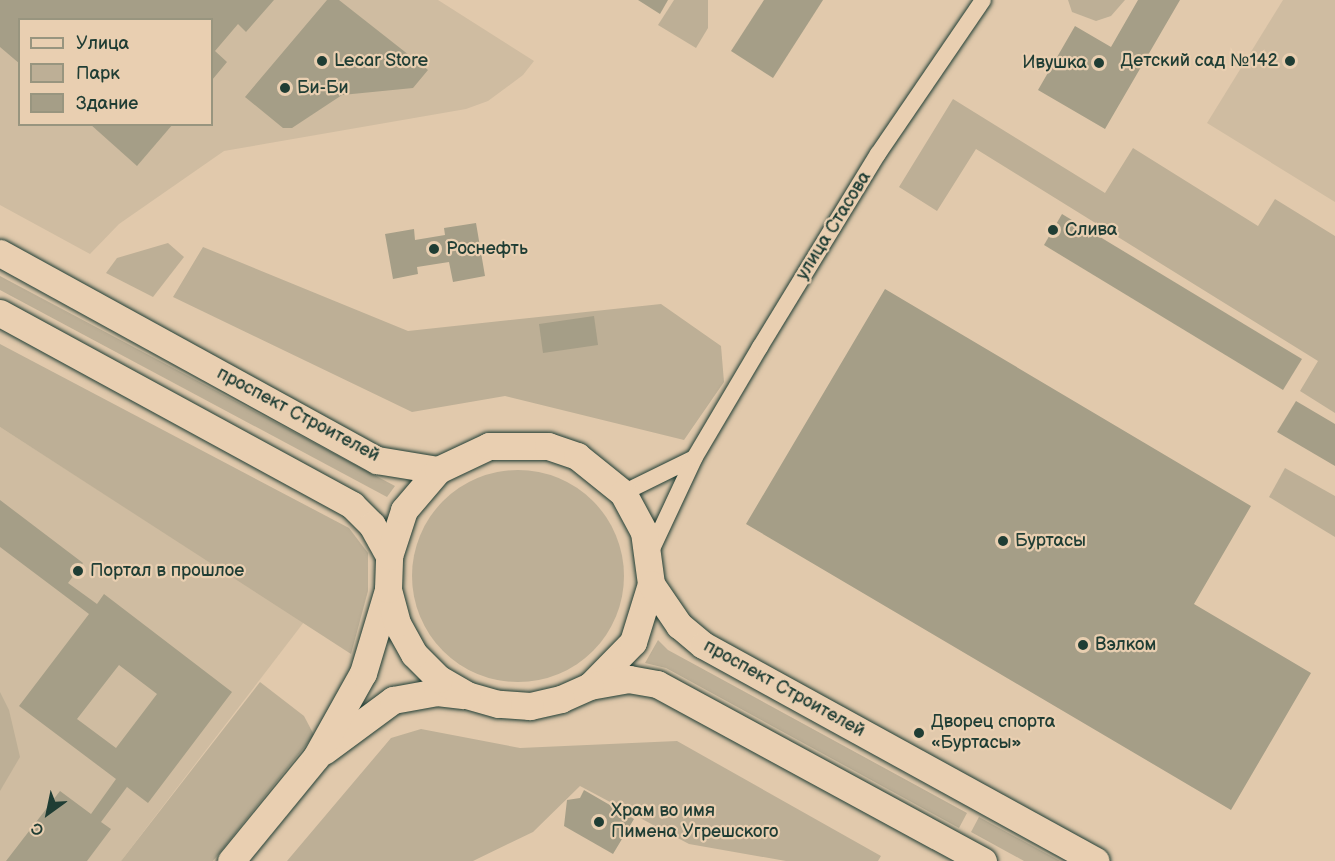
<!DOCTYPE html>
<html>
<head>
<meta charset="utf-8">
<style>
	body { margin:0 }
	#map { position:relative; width:1335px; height:861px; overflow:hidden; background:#e1c9ac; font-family:"Balsamiq Sans",sans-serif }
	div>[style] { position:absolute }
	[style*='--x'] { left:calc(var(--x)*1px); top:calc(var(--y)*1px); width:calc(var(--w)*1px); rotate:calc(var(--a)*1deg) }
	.built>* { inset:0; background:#cfbca1 }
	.green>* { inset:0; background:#bdaf96 }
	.round { border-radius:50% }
	.building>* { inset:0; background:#a59e87 }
	.roads { filter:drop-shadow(0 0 2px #1f3d34) drop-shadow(0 0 2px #1f3d34) }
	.minor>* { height:16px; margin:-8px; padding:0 8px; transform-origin:8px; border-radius:8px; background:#e9cfb1 }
	.primary>* { height:27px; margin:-13.5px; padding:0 13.5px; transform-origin:13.5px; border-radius:13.5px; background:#e9cfb1 }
	.dots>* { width:16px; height:16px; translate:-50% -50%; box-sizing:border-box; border:3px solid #e9cfb1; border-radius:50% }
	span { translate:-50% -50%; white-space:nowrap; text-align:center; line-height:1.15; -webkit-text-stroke:4.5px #e9cfb1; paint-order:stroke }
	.poi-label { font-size:18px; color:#1f3d34 }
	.left { translate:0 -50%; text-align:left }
	.right { translate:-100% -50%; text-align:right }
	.street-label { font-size:18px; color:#1f3d34 }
	.legend { position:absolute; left:18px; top:18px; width:195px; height:108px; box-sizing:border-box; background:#e9cfb1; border:2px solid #98957f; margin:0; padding:8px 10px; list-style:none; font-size:18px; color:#1f3d34 }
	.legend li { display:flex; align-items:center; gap:12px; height:30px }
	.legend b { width:30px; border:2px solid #98957f }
	.north { position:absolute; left:18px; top:783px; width:60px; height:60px; -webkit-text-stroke:4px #e9cfb1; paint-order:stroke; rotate:213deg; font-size:16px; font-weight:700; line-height:24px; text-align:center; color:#1f3d34 }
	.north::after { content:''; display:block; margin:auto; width:21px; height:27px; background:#1f3d34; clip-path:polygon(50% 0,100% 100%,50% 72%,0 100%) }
</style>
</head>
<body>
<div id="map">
	<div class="built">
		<div style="clip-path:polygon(evenodd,0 0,438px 0,534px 61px,523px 75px,488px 101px,466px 109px,224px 151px,119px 224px,90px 254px,0 205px,0 0,20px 20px,212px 20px,212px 124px,20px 124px,20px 20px)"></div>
		<div style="clip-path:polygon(1283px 0,1335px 0,1335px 202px,1207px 123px)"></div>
		<div style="clip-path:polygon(0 427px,304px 622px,121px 861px,0 861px)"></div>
	</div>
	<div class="green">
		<div style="clip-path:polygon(674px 0,708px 0,708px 28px,696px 48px,658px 25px)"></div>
		<div style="clip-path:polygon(1068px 0,1125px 0,1111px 16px,1096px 21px,1072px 12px)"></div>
		<div style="clip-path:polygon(953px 99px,1105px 193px,1133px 148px,1258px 226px,1275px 199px,1335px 236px,1335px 413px,1300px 391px,1318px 361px,976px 149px,937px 211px,899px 187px)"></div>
		<div style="clip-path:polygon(168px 243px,184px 257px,153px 297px,106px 273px,117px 258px)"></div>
		<div style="clip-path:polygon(203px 247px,408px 331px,661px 304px,721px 346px,724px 382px,684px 440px,505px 396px,412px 412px,173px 297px)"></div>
		<div style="clip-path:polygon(0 276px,395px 486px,387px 497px,0 290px)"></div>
		<div style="clip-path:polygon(0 344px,349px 528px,368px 553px,368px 591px,351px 654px,0 427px)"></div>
		<div style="clip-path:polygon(1285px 468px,1335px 496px,1335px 537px,1269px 497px)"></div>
		<div class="round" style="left:412px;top:470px;width:212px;height:212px"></div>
		<div style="clip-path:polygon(658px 640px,668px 650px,967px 813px,959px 828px,666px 668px,645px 663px)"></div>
		<div style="clip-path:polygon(260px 682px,304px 716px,314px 735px,213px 861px,121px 861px)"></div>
		<div style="clip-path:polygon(0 692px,9px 710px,20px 757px,0 791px)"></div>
		<div style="clip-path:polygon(421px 729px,520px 748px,677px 741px,881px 856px,878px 861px,786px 861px,689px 844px,580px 786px,533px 832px,473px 861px,287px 861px,391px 738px)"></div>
		<div style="clip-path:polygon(979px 817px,1060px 861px,1024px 861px,971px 832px)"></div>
	</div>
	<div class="building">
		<div style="clip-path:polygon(0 0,274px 0,246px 32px,238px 24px,215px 51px,227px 62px,212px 80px,212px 20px,20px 20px,20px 64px,0 47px)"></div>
		<div style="clip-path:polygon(327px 0,339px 0,428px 70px,413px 88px,342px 95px,292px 128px,283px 128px,245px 97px)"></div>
		<div style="clip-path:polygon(638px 0,668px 0,660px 14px)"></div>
		<div style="clip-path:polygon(764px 0,823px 0,773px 78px,731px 51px)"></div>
		<div style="clip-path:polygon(1138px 0,1180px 0,1105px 129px,1038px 90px,1075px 26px,1111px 47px)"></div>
		<div style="clip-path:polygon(90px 124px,173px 124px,137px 166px)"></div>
		<div style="clip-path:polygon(1062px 214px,1302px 359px,1283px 390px,1044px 245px)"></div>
		<div style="clip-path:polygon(476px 223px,485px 276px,453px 282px,449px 262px,417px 267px,418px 274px,393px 279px,385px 234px,414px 229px,415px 240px,445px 235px,444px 228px)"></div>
		<div style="clip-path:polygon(885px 289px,1251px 506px,1194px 604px,1311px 673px,1231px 810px,746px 524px)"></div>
		<div style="clip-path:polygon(594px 316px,598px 345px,543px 353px,539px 324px)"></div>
		<div style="clip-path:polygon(1296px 401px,1335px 424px,1335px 466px,1277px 432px)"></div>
		<div style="clip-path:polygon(evenodd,0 500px,83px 563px,68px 583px,97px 604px,104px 594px,232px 692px,148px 803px,127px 787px,101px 822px,111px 829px,87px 861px,6px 861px,60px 791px,91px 814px,116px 779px,19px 706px,89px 614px,0 547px,0 500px,119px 665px,157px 694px,116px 748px,77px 719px,119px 665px)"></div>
		<div style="clip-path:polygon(584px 790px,634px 819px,613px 854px,564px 826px,567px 800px,580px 798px)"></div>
	</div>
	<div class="roads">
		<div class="minor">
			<div style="--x:623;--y:493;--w:79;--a:-26.2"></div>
			<div style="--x:650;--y:553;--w:106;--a:-64.9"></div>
			<div style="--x:695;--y:457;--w:128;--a:-59.4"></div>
			<div style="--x:760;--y:347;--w:226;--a:-58.6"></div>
			<div style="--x:878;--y:154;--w:186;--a:-55.7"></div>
		</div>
		<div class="primary">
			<div style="--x:0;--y:253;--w:430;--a:28.8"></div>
			<div style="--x:377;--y:460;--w:62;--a:9.3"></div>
			<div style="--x:0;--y:313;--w:401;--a:28.6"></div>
			<div style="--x:352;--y:505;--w:28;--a:45"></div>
			<div style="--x:372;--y:525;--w:35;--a:61"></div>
			<div style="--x:591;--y:685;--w:60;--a:-45.7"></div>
			<div style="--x:633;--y:642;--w:61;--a:-72.8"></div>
			<div style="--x:324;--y:751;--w:86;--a:-36.5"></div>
			<div style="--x:393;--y:700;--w:45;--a:-10.3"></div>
			<div style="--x:437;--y:692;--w:26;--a:7"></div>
			<div style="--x:231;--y:861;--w:134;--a:-50.7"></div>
			<div style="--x:316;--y:757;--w:96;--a:-60.8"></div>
			<div style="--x:363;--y:673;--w:84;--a:-73.3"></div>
			<div style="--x:983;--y:861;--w:371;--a:-151.5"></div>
			<div style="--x:657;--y:684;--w:28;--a:-170"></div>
			<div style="--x:629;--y:679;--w:40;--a:170"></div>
			<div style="--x:590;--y:686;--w:32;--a:156"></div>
			<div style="--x:561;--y:699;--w:32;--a:167"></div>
			<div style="--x:530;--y:706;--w:32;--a:-176"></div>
			<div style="--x:498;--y:704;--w:32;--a:-164"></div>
			<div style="--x:467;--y:695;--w:32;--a:-150"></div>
			<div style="--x:439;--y:679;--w:35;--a:-135"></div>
			<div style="--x:414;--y:654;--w:35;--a:-119"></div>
			<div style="--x:397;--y:623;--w:35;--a:-105"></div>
			<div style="--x:388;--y:589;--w:33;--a:-88"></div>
			<div style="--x:389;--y:556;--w:48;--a:-71.9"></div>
			<div style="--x:404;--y:510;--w:52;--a:-49.6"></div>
			<div style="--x:438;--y:470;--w:56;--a:-25.2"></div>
			<div style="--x:489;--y:446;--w:59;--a:0"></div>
			<div style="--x:548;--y:446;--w:31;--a:19"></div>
			<div style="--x:577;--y:456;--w:59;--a:38.8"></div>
			<div style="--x:623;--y:493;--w:44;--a:61.7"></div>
			<div style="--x:644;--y:532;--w:52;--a:82.3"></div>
			<div style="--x:651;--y:584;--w:50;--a:55.7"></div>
			<div style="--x:679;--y:625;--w:31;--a:40"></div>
			<div style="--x:703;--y:645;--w:448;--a:28.8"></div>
		</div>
	</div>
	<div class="dots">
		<div style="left:322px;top:61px;background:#1f3d34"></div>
		<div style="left:1290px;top:61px;background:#1f3d34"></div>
		<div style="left:1099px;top:63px;background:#1f3d34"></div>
		<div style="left:285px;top:88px;background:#1f3d34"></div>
		<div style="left:1053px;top:230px;background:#1f3d34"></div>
		<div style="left:434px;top:249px;background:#1f3d34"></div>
		<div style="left:1003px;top:541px;background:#1f3d34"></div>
		<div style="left:78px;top:571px;background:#1f3d34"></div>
		<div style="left:1083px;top:645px;background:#1f3d34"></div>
		<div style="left:919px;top:733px;background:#1f3d34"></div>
		<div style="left:599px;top:822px;background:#1f3d34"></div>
	</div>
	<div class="poi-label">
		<span class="left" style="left:334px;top:61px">Lecar Store</span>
		<span class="right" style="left:1278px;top:61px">Детский сад №142</span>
		<span class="right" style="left:1087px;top:63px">Ивушка</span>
		<span class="left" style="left:297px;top:88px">Би-Би</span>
		<span class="left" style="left:1065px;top:230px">Слива</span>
		<span class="left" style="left:446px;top:249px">Роснефть</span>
		<span class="left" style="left:1015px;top:541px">Буртасы</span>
		<span class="left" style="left:90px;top:571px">Портал в прошлое</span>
		<span class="left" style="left:1095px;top:645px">Вэлком</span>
		<span class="left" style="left:931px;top:733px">Дворец спорта<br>«Буртасы»</span>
		<span class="left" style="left:611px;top:822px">Храм во имя<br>Пимена Угрешского</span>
	</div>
	<div class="street-label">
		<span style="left:834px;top:226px;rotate:-58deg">улица Стасова</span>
		<span style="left:298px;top:415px;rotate:28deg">проспект Строителей</span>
		<span style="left:784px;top:689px;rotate:29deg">проспект Строителей</span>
	</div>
	<ul class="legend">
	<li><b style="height:8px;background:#e9cfb1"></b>Улица</li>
	<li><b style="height:16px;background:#bdaf96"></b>Парк</li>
	<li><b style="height:16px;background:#a59e87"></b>Здание</li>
	</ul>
	<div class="north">С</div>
</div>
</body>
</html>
